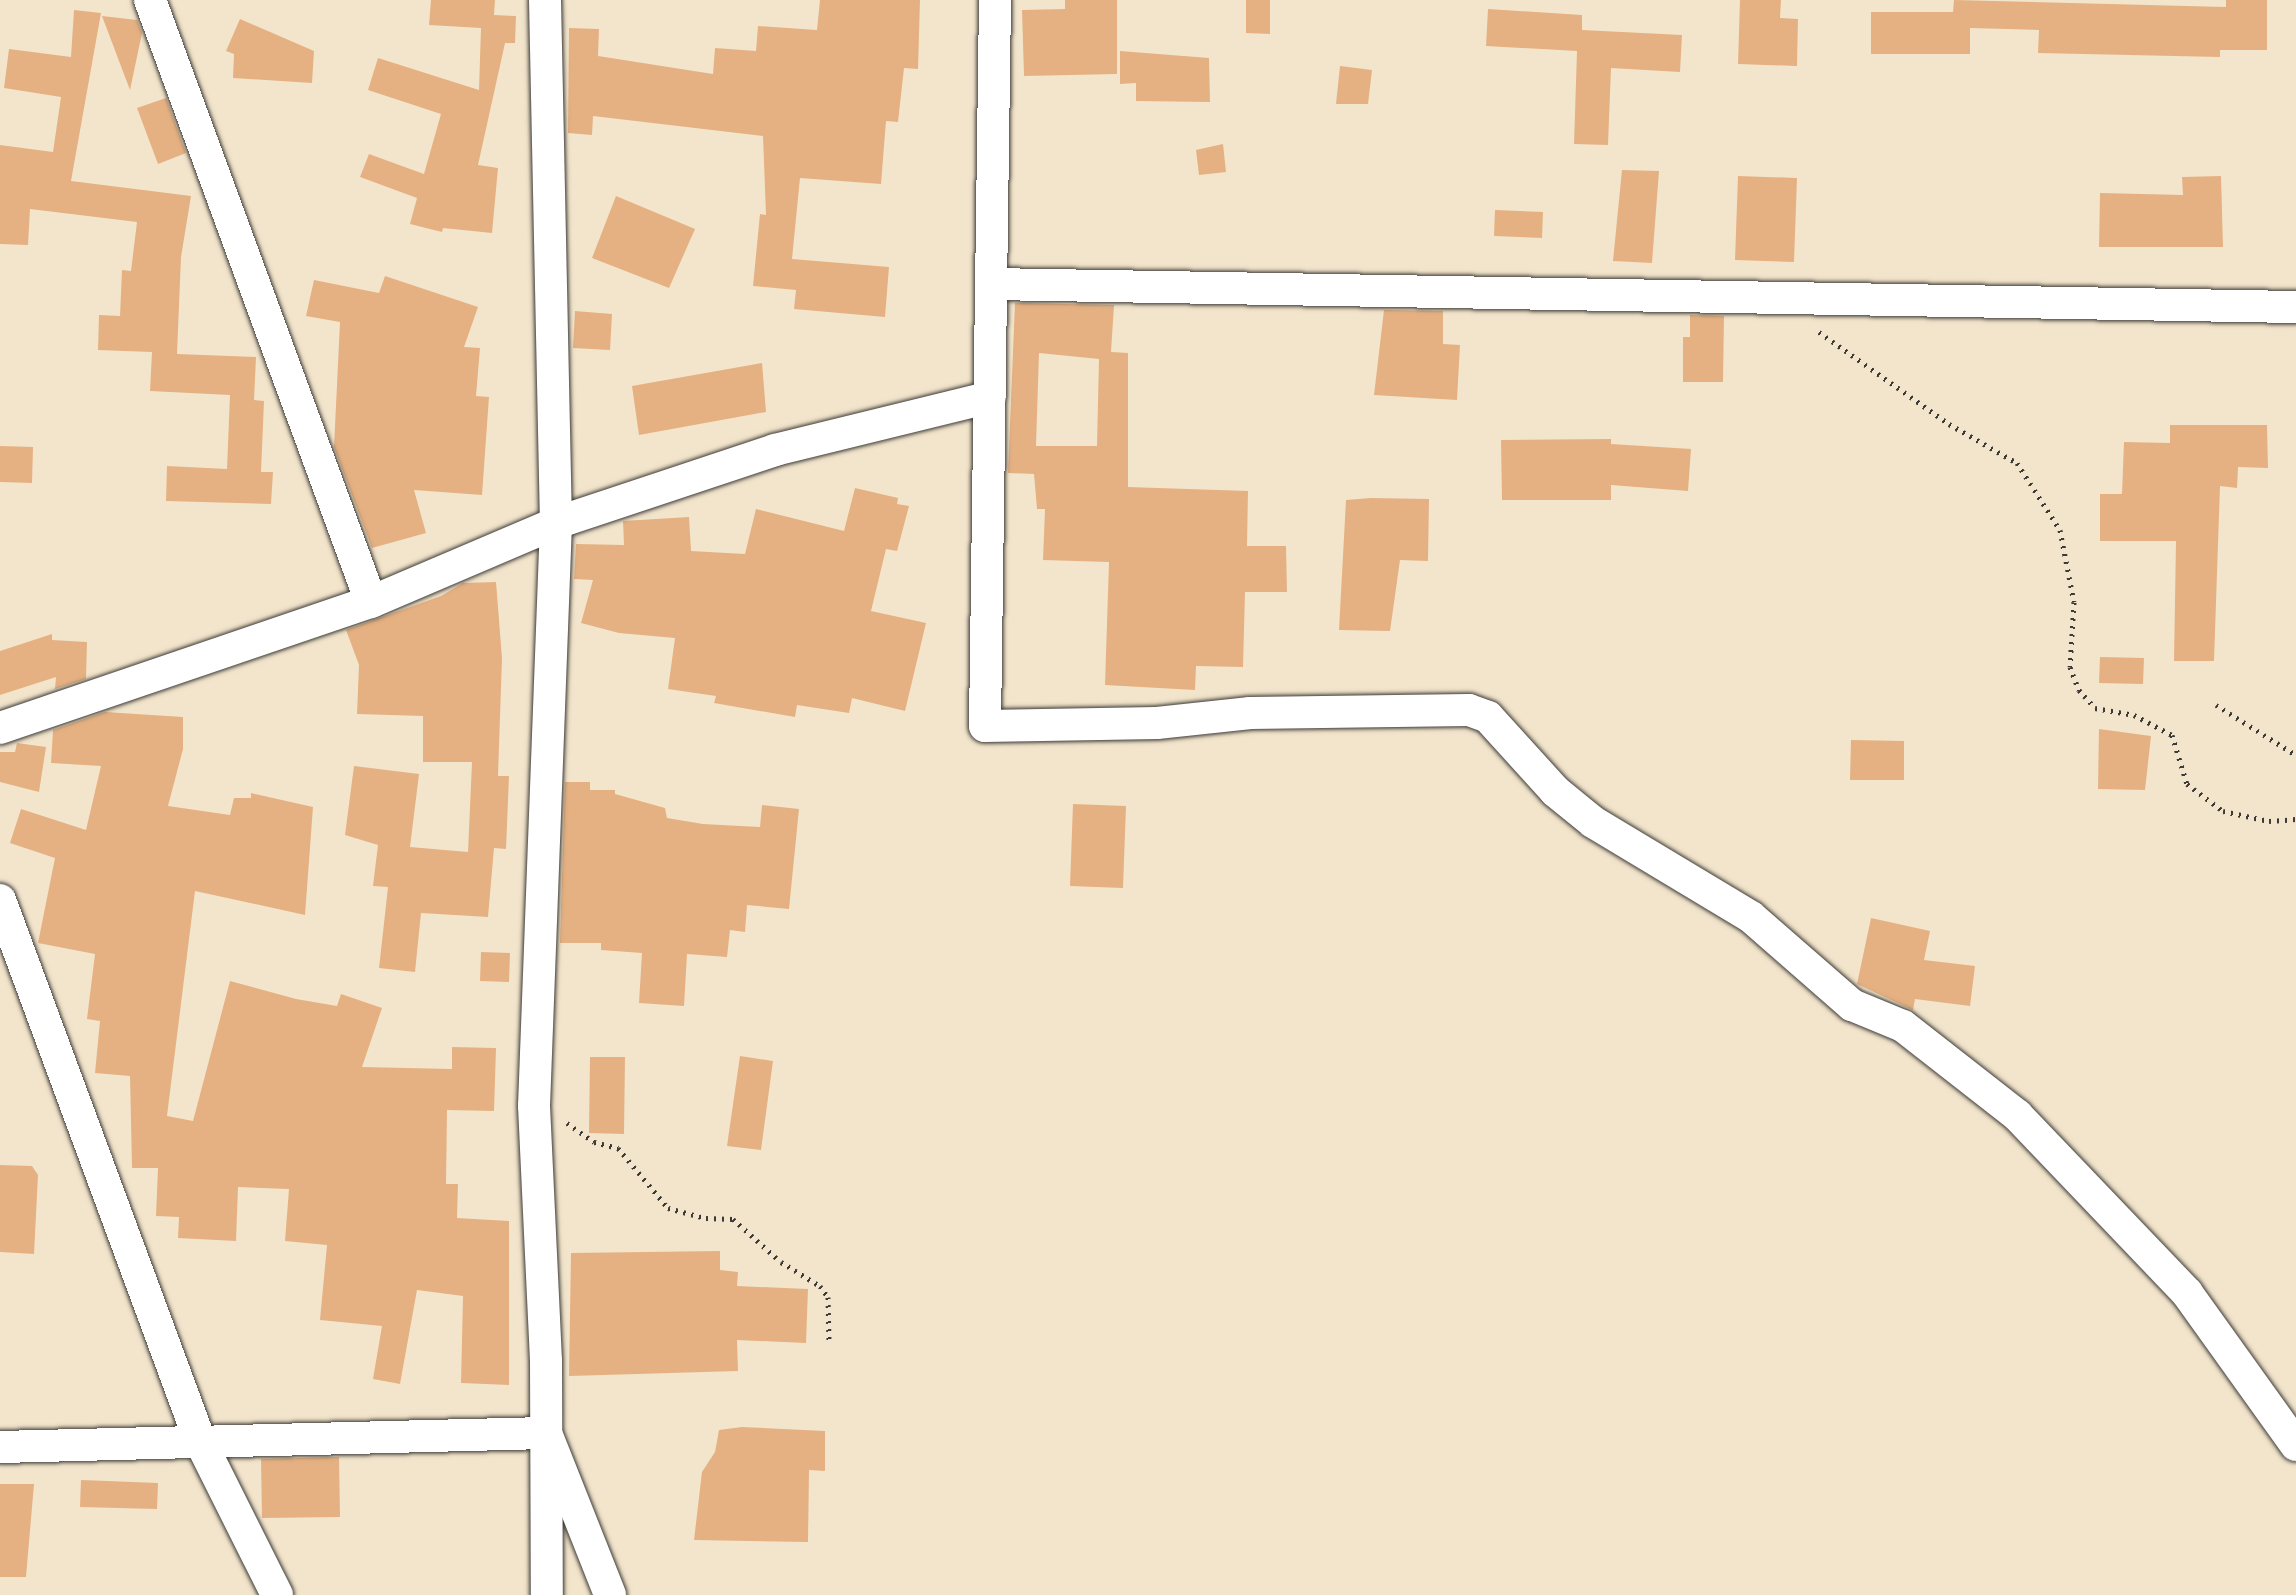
<!DOCTYPE html>
<html>
<head>
<meta charset="utf-8">
<style>
	body { margin:0 }
	#map { position:relative; width:2296px; height:1595px; overflow:hidden; background:#f3e5cc; font-family:Alegreya,serif }
	div>[style] { position:absolute }
	[style*='--x'] { left:calc(var(--x)*1px); top:calc(var(--y)*1px); width:calc(var(--w)*1px); rotate:calc(var(--a)*1deg) }
	.building>* { inset:0; background:#e5b182 }
	.path>* { height:5px; margin-top:-2.5px; transform-origin:0; background:repeating-linear-gradient(90deg,#3c3a36 0 2px,transparent 0 8px) }
	.roads { filter:drop-shadow(0 0 2px #3c3a36) drop-shadow(0 0 2px #3c3a36) }
	.street>* { height:32px; margin:-16px; padding:0 16px; transform-origin:16px; border-radius:16px; background:#fff }
	span { translate:-50% -50%; white-space:nowrap; text-align:center; line-height:1.15; -webkit-text-stroke:6px #fff; paint-order:stroke }
</style>
</head>
<body>
<div id="map">
	<div class="building">
		<div style="clip-path:polygon(431px 0,495px 0,494px 15px,516px 16px,515px 43px,505px 43px,478px 165px,498px 168px,492px 233px,443px 228px,442px 232px,410px 224px,417px 198px,360px 177px,369px 154px,424px 174px,441px 114px,368px 90px,378px 58px,479px 90px,481px 28px,429px 25px)"></div>
		<div style="clip-path:polygon(820px 0,920px 0,918px 69px,904px 68px,898px 122px,886px 121px,881px 184px,800px 178px,792px 259px,889px 267px,885px 317px,794px 309px,796px 290px,753px 286px,760px 214px,766px 215px,763px 136px,593px 116px,592px 135px,568px 133px,569px 28px,599px 29px,598px 56px,713px 74px,715px 48px,756px 51px,758px 26px,817px 30px)"></div>
		<div style="clip-path:polygon(1065px 0,1117px 0,1117px 74px,1024px 76px,1022px 10px,1065px 9px)"></div>
		<div style="clip-path:polygon(1246px 0,1270px 0,1270px 34px,1246px 33px)"></div>
		<div style="clip-path:polygon(1740px 0,1781px 0,1780px 18px,1798px 19px,1797px 66px,1738px 64px)"></div>
		<div style="clip-path:polygon(1954px 0,2226px 7px,2226px 0,2267px 0,2267px 50px,2220px 50px,2220px 57px,2038px 53px,2039px 30px,1970px 28px,1970px 54px,1871px 54px,1871px 12px,1953px 12px)"></div>
		<div style="clip-path:polygon(1488px 9px,1582px 15px,1582px 30px,1682px 35px,1680px 72px,1611px 68px,1608px 145px,1574px 144px,1577px 51px,1486px 46px)"></div>
		<div style="clip-path:polygon(74px 10px,101px 13px,71px 181px,191px 196px,181px 257px,177px 354px,256px 357px,254px 400px,264px 401px,261px 472px,273px 472px,271px 504px,166px 501px,167px 466px,227px 469px,230px 395px,150px 391px,152px 352px,98px 350px,99px 315px,120px 316px,122px 270px,131px 271px,137px 222px,30px 209px,28px 245px,0 244px,0 145px,53px 152px,61px 97px,4px 88px,9px 49px,71px 57px)"></div>
		<div style="clip-path:polygon(102px 16px,137px 20px,142px 33px,130px 90px)"></div>
		<div style="clip-path:polygon(240px 19px,314px 51px,312px 83px,233px 78px,234px 54px,226px 51px)"></div>
		<div style="clip-path:polygon(1120px 51px,1209px 58px,1210px 102px,1136px 101px,1136px 83px,1120px 84px)"></div>
		<div style="clip-path:polygon(1340px 66px,1372px 70px,1368px 104px,1336px 104px)"></div>
		<div style="clip-path:polygon(166px 98px,186px 153px,158px 164px,137px 108px)"></div>
		<div style="clip-path:polygon(1223px 144px,1226px 172px,1199px 175px,1196px 150px)"></div>
		<div style="clip-path:polygon(1622px 170px,1659px 171px,1652px 263px,1613px 261px)"></div>
		<div style="clip-path:polygon(1738px 176px,1797px 178px,1794px 262px,1735px 260px)"></div>
		<div style="clip-path:polygon(2221px 176px,2223px 247px,2099px 247px,2100px 193px,2183px 195px,2182px 177px)"></div>
		<div style="clip-path:polygon(616px 196px,695px 229px,669px 288px,592px 258px)"></div>
		<div style="clip-path:polygon(1495px 210px,1543px 212px,1542px 238px,1494px 236px)"></div>
		<div style="clip-path:polygon(385px 276px,478px 307px,464px 347px,480px 348px,476px 396px,489px 397px,482px 495px,414px 490px,426px 533px,372px 548px,334px 447px,340px 322px,306px 316px,314px 280px,379px 293px)"></div>
		<div style="clip-path:polygon(evenodd,1015px 303px,1114px 305px,1111px 352px,1128px 353px,1128px 487px,1248px 491px,1247px 546px,1286px 546px,1287px 592px,1245px 592px,1243px 667px,1196px 666px,1195px 690px,1105px 685px,1109px 562px,1043px 560px,1045px 509px,1037px 509px,1034px 474px,1008px 473px,1015px 303px,1039px 353px,1099px 359px,1097px 446px,1036px 446px,1039px 353px)"></div>
		<div style="clip-path:polygon(1384px 310px,1443px 311px,1443px 344px,1460px 345px,1457px 400px,1374px 395px)"></div>
		<div style="clip-path:polygon(575px 311px,612px 314px,610px 350px,573px 348px)"></div>
		<div style="clip-path:polygon(1690px 315px,1724px 316px,1723px 382px,1683px 382px,1683px 337px,1690px 337px)"></div>
		<div style="clip-path:polygon(762px 363px,766px 412px,639px 435px,632px 386px)"></div>
		<div style="clip-path:polygon(2170px 425px,2267px 425px,2268px 468px,2238px 467px,2237px 488px,2220px 486px,2214px 661px,2174px 661px,2176px 541px,2100px 541px,2100px 494px,2122px 494px,2124px 442px,2170px 443px)"></div>
		<div style="clip-path:polygon(1611px 439px,1611px 444px,1691px 449px,1688px 491px,1611px 485px,1611px 500px,1502px 500px,1501px 440px)"></div>
		<div style="clip-path:polygon(0 446px,33px 447px,32px 483px,0 482px)"></div>
		<div style="clip-path:polygon(855px 488px,898px 498px,897px 504px,909px 506px,897px 551px,886px 549px,871px 611px,926px 623px,905px 711px,852px 698px,849px 713px,797px 705px,795px 717px,714px 703px,716px 696px,668px 689px,675px 638px,619px 633px,581px 623px,593px 580px,574px 579px,576px 544px,624px 545px,623px 521px,689px 517px,691px 551px,745px 554px,756px 509px,844px 531px)"></div>
		<div style="clip-path:polygon(1371px 498px,1429px 499px,1428px 561px,1400px 560px,1390px 631px,1339px 630px,1346px 500px)"></div>
		<div style="clip-path:polygon(496px 582px,502px 658px,498px 776px,509px 776px,506px 849px,494px 848px,488px 917px,421px 913px,415px 972px,379px 968px,388px 887px,373px 886px,378px 845px,345px 835px,354px 766px,419px 774px,410px 847px,468px 852px,472px 762px,423px 762px,423px 716px,357px 714px,359px 665px,346px 630px,441px 596px,463px 583px)"></div>
		<div style="clip-path:polygon(52px 634px,52px 640px,87px 642px,86px 679px,55px 689px,56px 677px,0 695px,0 651px)"></div>
		<div style="clip-path:polygon(2100px 657px,2144px 658px,2143px 684px,2099px 683px)"></div>
		<div style="clip-path:polygon(105px 712px,183px 717px,183px 749px,168px 806px,230px 815px,234px 798px,251px 798px,251px 793px,313px 807px,305px 915px,195px 891px,167px 1116px,193px 1121px,230px 981px,296px 999px,337px 1006px,341px 994px,382px 1008px,362px 1067px,452px 1069px,452px 1047px,496px 1048px,494px 1111px,447px 1110px,446px 1184px,458px 1184px,457px 1218px,509px 1221px,509px 1385px,461px 1383px,463px 1296px,417px 1290px,400px 1384px,373px 1379px,382px 1326px,320px 1320px,327px 1245px,285px 1241px,289px 1189px,238px 1187px,236px 1241px,178px 1238px,179px 1217px,156px 1216px,158px 1168px,132px 1168px,130px 1076px,95px 1073px,100px 1021px,87px 1019px,95px 954px,38px 943px,55px 858px,10px 843px,21px 809px,86px 830px,101px 766px,51px 763px,53px 730px)"></div>
		<div style="clip-path:polygon(2099px 729px,2151px 736px,2145px 790px,2098px 789px)"></div>
		<div style="clip-path:polygon(1851px 740px,1904px 741px,1904px 780px,1850px 780px)"></div>
		<div style="clip-path:polygon(17px 743px,46px 747px,39px 792px,0 782px,0 752px,15px 752px)"></div>
		<div style="clip-path:polygon(565px 782px,590px 782px,590px 790px,615px 790px,615px 794px,665px 808px,667px 818px,703px 824px,760px 827px,762px 805px,799px 809px,789px 909px,747px 905px,745px 932px,730px 930px,727px 957px,687px 954px,684px 1006px,639px 1003px,642px 953px,601px 950px,601px 943px,560px 943px)"></div>
		<div style="clip-path:polygon(1073px 804px,1126px 806px,1123px 888px,1070px 886px)"></div>
		<div style="clip-path:polygon(1871px 918px,1930px 931px,1924px 960px,1975px 966px,1970px 1006px,1915px 999px,1913px 1010px,1857px 984px)"></div>
		<div style="clip-path:polygon(481px 952px,510px 953px,509px 982px,480px 981px)"></div>
		<div style="clip-path:polygon(740px 1056px,773px 1061px,761px 1150px,727px 1146px)"></div>
		<div style="clip-path:polygon(590px 1057px,625px 1057px,624px 1134px,589px 1133px)"></div>
		<div style="clip-path:polygon(0 1165px,32px 1166px,38px 1175px,34px 1254px,0 1252px)"></div>
		<div style="clip-path:polygon(720px 1251px,720px 1270px,738px 1272px,737px 1286px,808px 1289px,806px 1343px,737px 1340px,738px 1371px,569px 1376px,571px 1253px)"></div>
		<div style="clip-path:polygon(742px 1427px,825px 1431px,825px 1471px,809px 1470px,808px 1542px,694px 1540px,702px 1472px,715px 1452px,719px 1430px)"></div>
		<div style="clip-path:polygon(339px 1457px,340px 1517px,262px 1518px,261px 1459px)"></div>
		<div style="clip-path:polygon(81px 1480px,158px 1483px,157px 1509px,80px 1507px)"></div>
		<div style="clip-path:polygon(0 1484px,34px 1484px,26px 1577px,0 1577px)"></div>
	</div>
	<div class="path">
		<div style="--x:1819;--y:332;--w:159;--a:35.3"></div>
		<div style="--x:1949;--y:424;--w:78;--a:29.8"></div>
		<div style="--x:2017;--y:463;--w:80;--a:57.3"></div>
		<div style="--x:2060;--y:530;--w:73;--a:79"></div>
		<div style="--x:2074;--y:602;--w:65;--a:93.5"></div>
		<div style="--x:2070;--y:667;--w:25;--a:69"></div>
		<div style="--x:2079;--y:690;--w:24;--a:48"></div>
		<div style="--x:2095;--y:708;--w:40;--a:10"></div>
		<div style="--x:2134;--y:715;--w:43;--a:27.8"></div>
		<div style="--x:2172;--y:735;--w:51;--a:73"></div>
		<div style="--x:2187;--y:784;--w:45;--a:36.9"></div>
		<div style="--x:2223;--y:811;--w:47;--a:12.3"></div>
		<div style="--x:2269;--y:821;--w:27;--a:-4"></div>
		<div style="--x:2216;--y:705;--w:94;--a:32"></div>
		<div style="--x:567;--y:1123;--w:33;--a:35"></div>
		<div style="--x:594;--y:1142;--w:25;--a:14"></div>
		<div style="--x:618;--y:1148;--w:78;--a:50.2"></div>
		<div style="--x:668;--y:1208;--w:39;--a:15"></div>
		<div style="--x:706;--y:1218;--w:27;--a:2"></div>
		<div style="--x:733;--y:1219;--w:64;--a:41.9"></div>
		<div style="--x:781;--y:1262;--w:46;--a:31.6"></div>
		<div style="--x:820;--y:1286;--w:14;--a:54"></div>
		<div style="--x:828;--y:1297;--w:43;--a:88.7"></div>
	</div>
	<div class="roads">
		<div class="street">
			<div style="--x:150;--y:0;--w:641;--a:69.84"></div>
			<div style="--x:545;--y:0;--w:523;--a:88.8"></div>
			<div style="--x:556;--y:523;--w:583;--a:92.16"></div>
			<div style="--x:534;--y:1106;--w:255;--a:87.3"></div>
			<div style="--x:546;--y:1361;--w:234;--a:89.8"></div>
			<div style="--x:995;--y:0;--w:726;--a:90.79"></div>
			<div style="--x:985;--y:726;--w:172;--a:-1"></div>
			<div style="--x:1157;--y:723;--w:94;--a:-6.1"></div>
			<div style="--x:1250;--y:713;--w:219;--a:-0.8"></div>
			<div style="--x:1469;--y:710;--w:20;--a:20"></div>
			<div style="--x:1488;--y:717;--w:100;--a:47.8"></div>
			<div style="--x:1555;--y:791;--w:49;--a:39.2"></div>
			<div style="--x:1593;--y:822;--w:184;--a:31"></div>
			<div style="--x:1751;--y:917;--w:134;--a:41.1"></div>
			<div style="--x:1852;--y:1005;--w:55;--a:22.4"></div>
			<div style="--x:1903;--y:1026;--w:145;--a:38"></div>
			<div style="--x:2017;--y:1115;--w:246;--a:46.3"></div>
			<div style="--x:2187;--y:1293;--w:187;--a:54.4"></div>
			<div style="--x:991;--y:284;--w:1305;--a:1.01"></div>
			<div style="--x:0;--y:728;--w:392;--a:-18.8"></div>
			<div style="--x:371;--y:602;--w:201;--a:-23.1"></div>
			<div style="--x:556;--y:523;--w:231;--a:-18.4"></div>
			<div style="--x:775;--y:450;--w:221;--a:-13.8"></div>
			<div style="--x:0;--y:900;--w:577;--a:69.71"></div>
			<div style="--x:200;--y:1441;--w:172;--a:63.4"></div>
			<div style="--x:0;--y:1447;--w:546;--a:-1.47"></div>
			<div style="--x:546;--y:1433;--w:174;--a:68.4"></div>
		</div>
	</div>
</div>
</body>
</html>
